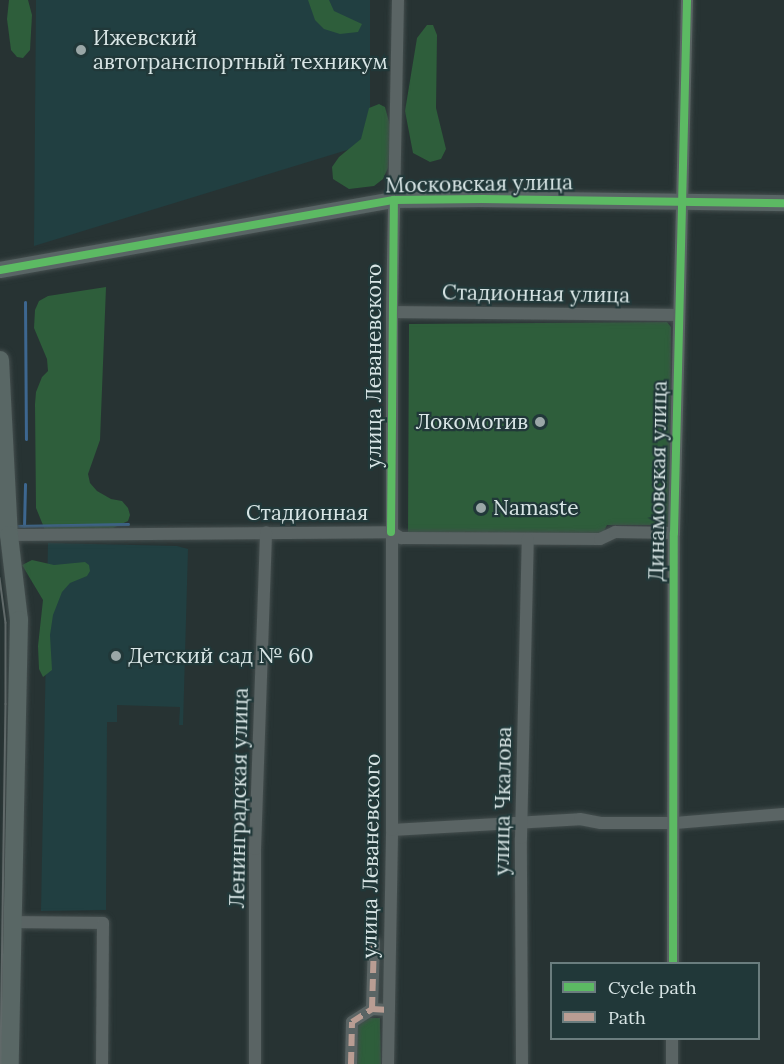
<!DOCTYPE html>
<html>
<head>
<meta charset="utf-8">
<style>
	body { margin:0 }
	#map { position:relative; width:784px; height:1064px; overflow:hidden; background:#273333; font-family:Lora,serif }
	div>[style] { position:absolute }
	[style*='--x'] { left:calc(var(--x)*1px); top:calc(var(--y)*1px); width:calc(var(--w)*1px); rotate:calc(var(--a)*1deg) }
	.built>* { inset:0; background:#213f41 }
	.green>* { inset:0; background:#2e5e3b }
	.stream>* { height:3px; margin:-1.5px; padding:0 1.5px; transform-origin:1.5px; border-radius:1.5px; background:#3d6790 }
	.roads { filter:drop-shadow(0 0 2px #444e4e) drop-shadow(0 0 2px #444e4e) }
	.street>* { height:12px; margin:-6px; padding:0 6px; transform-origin:6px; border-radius:6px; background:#5a6464 }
	.secondary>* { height:16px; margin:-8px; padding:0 8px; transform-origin:8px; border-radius:8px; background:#596565 }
	.primary>* { height:18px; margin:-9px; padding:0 9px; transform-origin:9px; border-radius:9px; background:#596765 }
	.tram>* { height:1.5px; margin:-0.75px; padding:0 0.75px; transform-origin:0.75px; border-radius:0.75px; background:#606969 }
	.quiet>* { height:6px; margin-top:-3px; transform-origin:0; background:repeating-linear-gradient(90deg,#b99d93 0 12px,transparent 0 18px) }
	.cycleway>* { height:8px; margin:-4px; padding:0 4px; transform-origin:4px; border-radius:4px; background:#5cba63 }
	.dots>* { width:16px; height:16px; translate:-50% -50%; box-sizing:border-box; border:3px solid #213839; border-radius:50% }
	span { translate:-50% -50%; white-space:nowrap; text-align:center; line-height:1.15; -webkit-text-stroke:4.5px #213839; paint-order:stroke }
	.poi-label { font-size:21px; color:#d8e5e5 }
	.left { translate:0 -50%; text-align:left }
	.right { translate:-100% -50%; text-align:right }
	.street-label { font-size:21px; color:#d8e5e5 }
	.legend { position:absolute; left:550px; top:962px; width:210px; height:78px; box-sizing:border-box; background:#213839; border:2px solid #6a7d7e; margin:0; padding:8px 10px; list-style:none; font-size:18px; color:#d8e5e5 }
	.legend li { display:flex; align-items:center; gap:12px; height:30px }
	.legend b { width:30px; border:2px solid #6a7d7e }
</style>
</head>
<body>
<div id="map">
	<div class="built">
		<div style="clip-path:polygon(36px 0,370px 0,370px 143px,34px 246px)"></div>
		<div style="clip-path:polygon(48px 543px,177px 546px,188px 549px,183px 725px,179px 725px,180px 707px,117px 705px,117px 722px,107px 722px,106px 910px,41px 911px)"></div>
	</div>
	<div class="green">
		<div style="clip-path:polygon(9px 0,28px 0,32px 15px,30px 50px,23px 58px,17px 57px,11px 50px,7px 19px)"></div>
		<div style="clip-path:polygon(308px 0,329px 0,334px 11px,362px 24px,358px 32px,340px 34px,324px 29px,315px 20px)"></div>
		<div style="clip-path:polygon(427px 25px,433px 25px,437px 35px,436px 108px,446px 149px,441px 159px,430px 162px,413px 153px,405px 111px,417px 38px)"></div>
		<div style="clip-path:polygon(379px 104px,385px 107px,391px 129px,388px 168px,383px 179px,374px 186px,349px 189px,333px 179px,332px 167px,339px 157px,361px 139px,369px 108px)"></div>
		<div style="clip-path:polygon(106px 287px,100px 440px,88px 474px,90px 483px,97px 491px,111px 499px,122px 501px,128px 508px,130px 515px,128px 521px,113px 528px,45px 530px,36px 508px,35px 404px,36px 392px,42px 377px,48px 371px,47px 359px,34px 328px,35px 310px,39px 301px,48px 296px)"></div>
		<div style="clip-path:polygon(667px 322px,671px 327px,670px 525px,607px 525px,603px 533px,408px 535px,409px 324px)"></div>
		<div style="clip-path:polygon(32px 560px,54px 565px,85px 562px,89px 565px,90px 571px,87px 576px,70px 583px,62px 592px,53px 615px,50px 635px,52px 670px,43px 677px,39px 669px,38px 646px,43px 600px,22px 565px)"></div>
		<div style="clip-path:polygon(367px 1018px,380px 1018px,381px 1064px,357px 1064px,355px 1025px)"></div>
	</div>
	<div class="stream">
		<div style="--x:25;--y:302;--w:137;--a:89.6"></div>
		<div style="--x:16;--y:526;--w:112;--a:-1"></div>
		<div style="--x:24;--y:526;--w:42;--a:-88.6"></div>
	</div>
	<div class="roads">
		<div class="street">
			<div style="--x:392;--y:312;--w:287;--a:0.6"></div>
			<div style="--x:9;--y:535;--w:382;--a:-0.4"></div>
			<div style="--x:391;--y:532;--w:12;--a:31"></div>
			<div style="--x:401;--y:538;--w:199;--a:0.3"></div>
			<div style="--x:600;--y:539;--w:17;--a:-25"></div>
			<div style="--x:615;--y:532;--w:59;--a:1"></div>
			<div style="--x:392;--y:830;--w:188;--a:-3.3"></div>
			<div style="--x:580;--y:819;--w:21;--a:11"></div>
			<div style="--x:601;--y:823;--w:74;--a:0"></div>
			<div style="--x:675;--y:823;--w:109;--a:-4.7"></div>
			<div style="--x:13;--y:922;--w:90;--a:0.6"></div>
			<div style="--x:103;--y:923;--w:141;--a:90.4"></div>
			<div style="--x:673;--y:964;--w:431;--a:-89.9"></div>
			<div style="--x:674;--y:533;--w:533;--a:-88.6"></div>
			<div style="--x:372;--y:1009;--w:67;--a:-88.3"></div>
			<div style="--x:255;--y:1064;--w:215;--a:-90"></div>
			<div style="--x:255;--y:849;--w:317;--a:-88"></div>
			<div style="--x:351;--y:1064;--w:42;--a:-88.6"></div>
			<div style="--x:352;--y:1022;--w:24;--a:-33"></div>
			<div style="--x:372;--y:1009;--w:17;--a:3"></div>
			<div style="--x:388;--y:1064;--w:234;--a:-89"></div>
			<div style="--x:392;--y:830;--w:518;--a:-90"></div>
			<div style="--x:392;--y:312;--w:312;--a:-88.9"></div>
			<div style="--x:522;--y:1064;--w:226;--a:-90.3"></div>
			<div style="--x:521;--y:838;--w:299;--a:-88.7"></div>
			<div style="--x:672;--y:1064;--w:26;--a:-90"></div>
		</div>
		<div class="secondary">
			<div style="--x:0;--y:270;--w:400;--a:-10.1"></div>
			<div style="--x:394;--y:200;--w:90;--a:-0.6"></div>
			<div style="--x:484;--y:199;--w:300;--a:0.8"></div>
		</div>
		<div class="primary">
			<div style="--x:0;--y:360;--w:175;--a:87.1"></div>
			<div style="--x:9;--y:535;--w:86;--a:83.3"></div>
			<div style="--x:19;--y:620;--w:444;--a:91.2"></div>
		</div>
	</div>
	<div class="tram">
		<div style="--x:0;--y:578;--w:45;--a:82.4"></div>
		<div style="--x:6;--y:623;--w:81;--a:90"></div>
		<div style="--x:6;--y:704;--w:360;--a:90.8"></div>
	</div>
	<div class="quiet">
		<div style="--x:372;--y:1009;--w:67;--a:-88.3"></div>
		<div style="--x:351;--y:1064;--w:42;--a:-88.6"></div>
		<div style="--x:352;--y:1022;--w:24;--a:-33"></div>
		<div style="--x:372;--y:1009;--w:17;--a:3"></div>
	</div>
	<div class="cycleway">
		<div style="--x:0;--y:270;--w:400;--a:-10.1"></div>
		<div style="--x:394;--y:200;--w:90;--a:-0.6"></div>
		<div style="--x:484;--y:199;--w:300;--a:0.8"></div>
		<div style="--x:391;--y:532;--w:332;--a:-89.5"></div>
		<div style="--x:673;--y:964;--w:431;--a:-89.9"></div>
		<div style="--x:674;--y:533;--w:533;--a:-88.6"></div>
	</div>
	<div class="dots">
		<div style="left:81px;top:50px;background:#9aa7a7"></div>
		<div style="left:540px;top:422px;background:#9aa7a7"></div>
		<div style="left:481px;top:508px;background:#9aa7a7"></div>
		<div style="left:116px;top:656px;background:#9aa7a7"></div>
	</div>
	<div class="poi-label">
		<span class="left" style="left:93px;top:50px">Ижевский<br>автотранспортный техникум</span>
		<span class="right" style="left:528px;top:422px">Локомотив</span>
		<span class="left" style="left:493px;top:508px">Namaste</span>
		<span class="left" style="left:128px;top:656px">Детский сад № 60</span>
	</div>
	<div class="street-label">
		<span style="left:479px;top:184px;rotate:-1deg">Московская улица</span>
		<span style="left:536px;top:294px;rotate:1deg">Стадионная улица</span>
		<span style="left:374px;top:366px;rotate:-90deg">улица Леваневского</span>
		<span style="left:658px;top:481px;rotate:-89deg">Динамовская улица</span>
		<span style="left:307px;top:513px">Стадионная</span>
		<span style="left:239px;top:798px;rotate:-89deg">Ленинградская улица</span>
		<span style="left:503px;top:801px;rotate:-89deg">улица Чкалова</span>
		<span style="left:371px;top:856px;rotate:-89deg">улица Леваневского</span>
	</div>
	<ul class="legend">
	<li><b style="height:8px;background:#5cba63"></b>Cycle path</li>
	<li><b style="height:8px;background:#b99d93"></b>Path</li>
	</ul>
</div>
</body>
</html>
